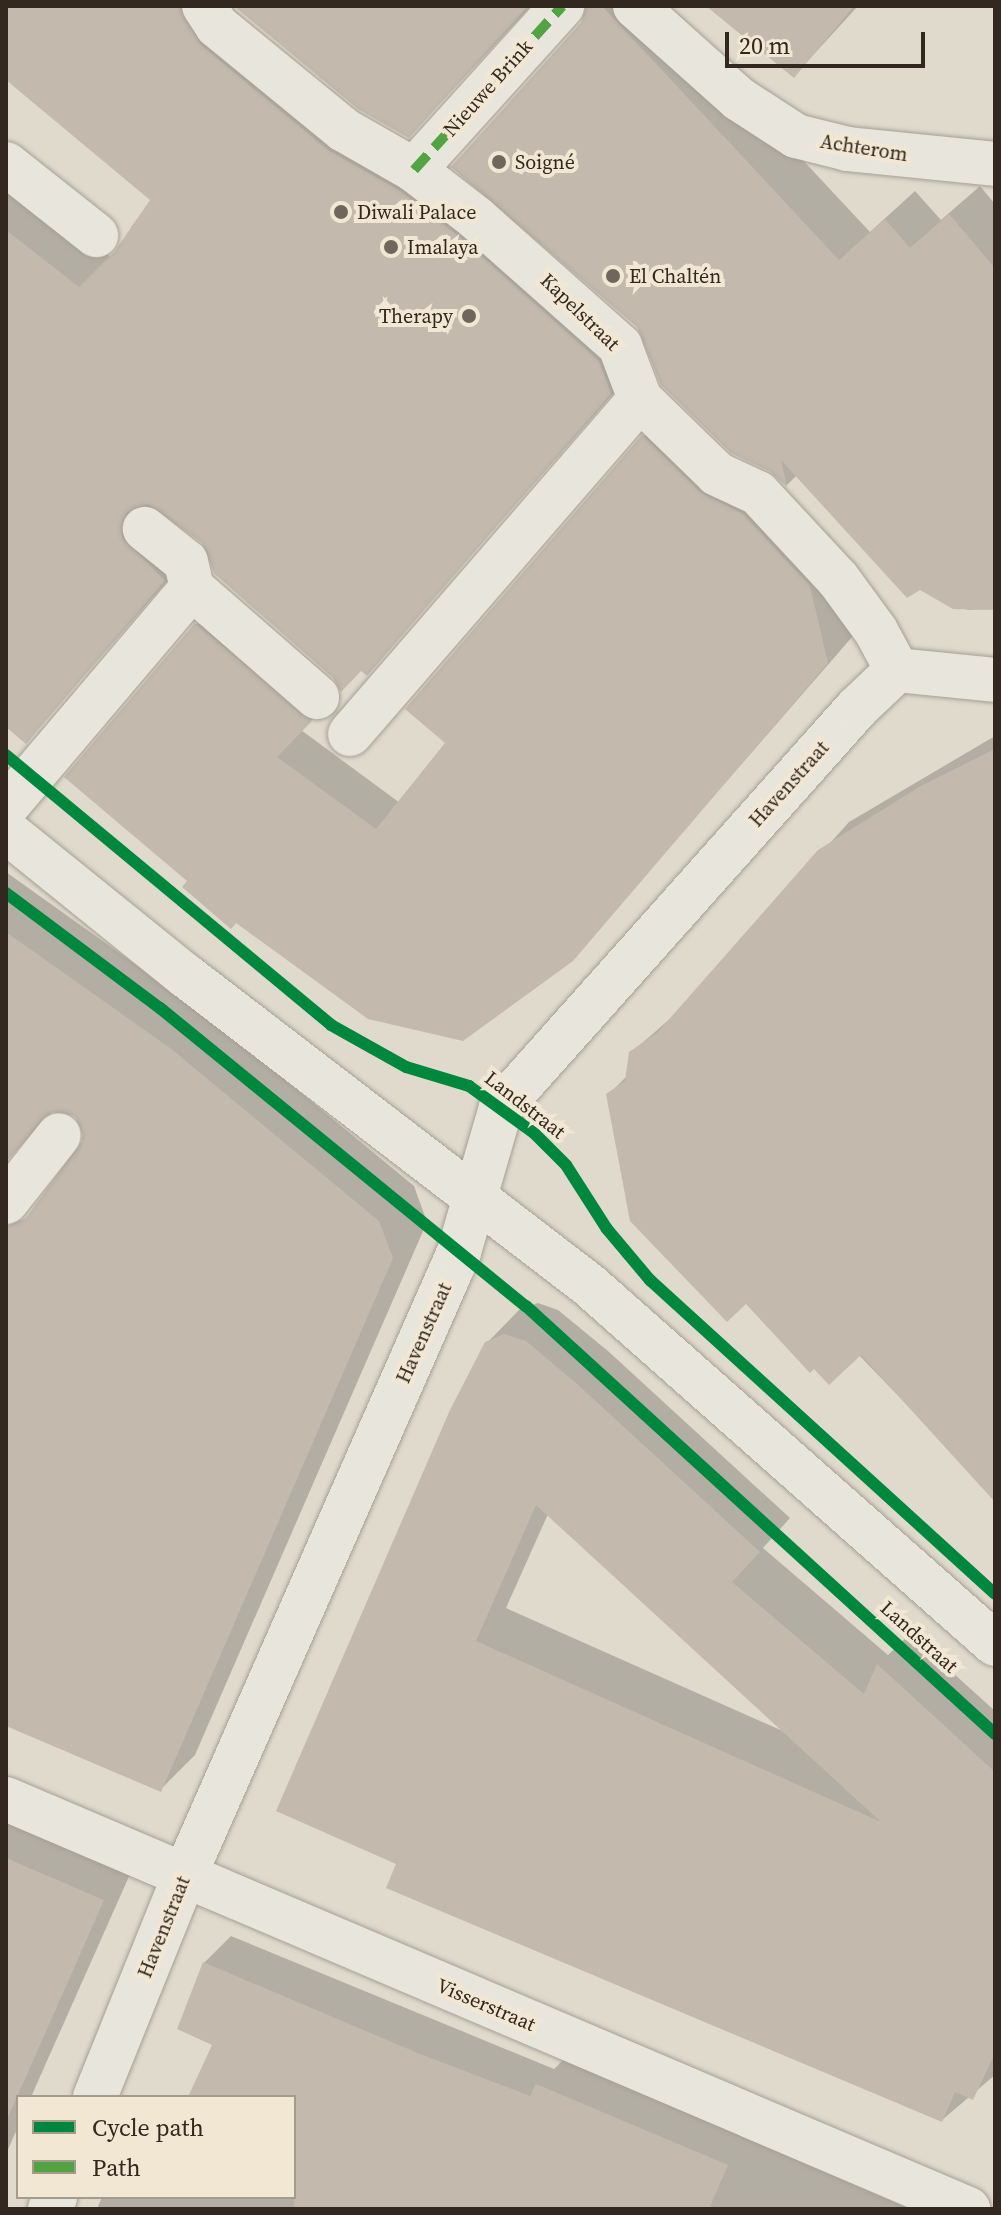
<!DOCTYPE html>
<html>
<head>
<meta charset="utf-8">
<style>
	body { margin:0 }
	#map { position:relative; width:1001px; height:2215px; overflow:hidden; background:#e0dacc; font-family:"Source Serif 4",serif }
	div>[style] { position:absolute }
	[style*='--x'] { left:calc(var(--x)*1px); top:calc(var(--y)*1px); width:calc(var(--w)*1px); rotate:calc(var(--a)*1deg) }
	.shadow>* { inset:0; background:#0003 }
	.building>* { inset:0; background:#c3b9ad }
	.roads { filter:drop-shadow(0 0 2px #a59f96) drop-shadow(0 0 2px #a59f96) }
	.minor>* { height:44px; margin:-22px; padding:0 22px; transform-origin:22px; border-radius:22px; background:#e8e5dd }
	.quiet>* { height:10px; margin-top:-5px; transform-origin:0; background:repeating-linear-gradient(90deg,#52a341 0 20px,transparent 0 30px) }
	.cycleway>* { height:12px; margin:-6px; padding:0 6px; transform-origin:6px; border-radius:6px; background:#00873e }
	.dots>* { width:22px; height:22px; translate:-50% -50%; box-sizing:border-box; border:4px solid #f1e7d3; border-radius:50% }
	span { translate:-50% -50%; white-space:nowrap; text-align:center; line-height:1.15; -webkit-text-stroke:8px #f1e7d3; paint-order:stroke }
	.street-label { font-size:20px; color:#33281f }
	.poi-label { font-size:20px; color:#33281f }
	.left { translate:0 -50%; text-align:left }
	.right { translate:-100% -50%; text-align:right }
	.frame { position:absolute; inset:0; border:8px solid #33281f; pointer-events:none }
	.legend { position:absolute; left:16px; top:2095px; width:280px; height:104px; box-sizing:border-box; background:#f1e7d3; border:2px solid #a59b8b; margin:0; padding:10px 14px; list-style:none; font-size:24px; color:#33281f }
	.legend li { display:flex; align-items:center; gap:16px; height:40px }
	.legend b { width:40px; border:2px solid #a59b8b }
	.scale { position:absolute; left:725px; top:32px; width:200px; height:36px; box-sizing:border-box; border:4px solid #33281f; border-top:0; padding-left:10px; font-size:24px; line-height:28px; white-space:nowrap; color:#33281f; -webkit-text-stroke:6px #f1e7d3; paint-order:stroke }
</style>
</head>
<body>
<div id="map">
	<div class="shadow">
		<div style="clip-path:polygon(6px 6px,226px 6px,642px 361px,367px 673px,361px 669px,335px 677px,203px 541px,152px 506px,195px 549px,26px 742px,6px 724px,6px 175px,111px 257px,136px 231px,131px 227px,153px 200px,6px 78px)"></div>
		<div style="clip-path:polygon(236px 6px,531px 6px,409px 136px)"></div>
		<div style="clip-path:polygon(596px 6px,664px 11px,870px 232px,915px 191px,941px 220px,980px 186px,995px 204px,995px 608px,968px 610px,919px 588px,797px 475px,787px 485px,638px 326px,453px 167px)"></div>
		<div style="clip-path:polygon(710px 6px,858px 6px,794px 76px)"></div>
		<div style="clip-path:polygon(668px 412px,835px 560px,853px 636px,572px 959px,190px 881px,196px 625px,221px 600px,336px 695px,301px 730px,400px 803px,447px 743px,643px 437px)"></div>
		<div style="clip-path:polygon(995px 736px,995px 1496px,608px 1095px,628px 1075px,631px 1053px,680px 1010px,849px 822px)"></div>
		<div style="clip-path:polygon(6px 872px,205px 1014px,414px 1186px,427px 1222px,195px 1755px,160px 1790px,6px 1724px,6px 1291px,81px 1151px,84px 1124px,64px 1108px,54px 1110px,6px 1160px)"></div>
		<div style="clip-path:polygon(evenodd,538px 1303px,558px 1310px,608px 1351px,790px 1518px,763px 1548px,888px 1655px,910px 1634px,995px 1711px,995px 2075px,942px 2120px,399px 1863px,487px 1343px,519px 1310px,538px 1303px,548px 1514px,785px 1732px,506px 1608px,548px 1514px)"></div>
		<div style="clip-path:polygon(6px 1819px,131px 1872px,31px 2097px,18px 2097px,18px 2127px,6px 2154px)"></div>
		<div style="clip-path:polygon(231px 1936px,554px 2069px,564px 2059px,910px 2209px,97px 2209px,102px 2197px,294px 2197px,294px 2097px,190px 2097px,214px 2044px,204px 1963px)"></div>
	</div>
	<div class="building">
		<div style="clip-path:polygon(6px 6px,179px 6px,201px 45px,328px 150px,400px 191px,460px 237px,599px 361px,611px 394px,367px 676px,361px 671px,341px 692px,333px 678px,215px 574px,202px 543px,148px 504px,126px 513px,122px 537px,165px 581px,26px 744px,6px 727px,6px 230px,79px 287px,115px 251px,150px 200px,6px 80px)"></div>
		<div style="clip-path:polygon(234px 6px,528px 6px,409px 138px,358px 109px)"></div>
		<div style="clip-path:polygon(586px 6px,602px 6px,839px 260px,885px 219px,910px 248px,949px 214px,995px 268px,995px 610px,953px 609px,920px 590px,907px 598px,781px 460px,787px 487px,769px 471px,731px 453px,661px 385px,637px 327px,451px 167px,581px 23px)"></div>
		<div style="clip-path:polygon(706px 6px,854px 6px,794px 78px)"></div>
		<div style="clip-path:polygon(642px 435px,700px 492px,743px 514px,810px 586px,828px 663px,573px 961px,463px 1041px,368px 1019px,236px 923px,231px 929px,182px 887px,187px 881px,64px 777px,195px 623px,312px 721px,277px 757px,376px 829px,445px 743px,405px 709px)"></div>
		<div style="clip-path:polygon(995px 749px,995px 1502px,861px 1355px,829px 1385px,814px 1369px,810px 1373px,746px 1304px,727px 1322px,630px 1221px,606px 1094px,625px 1081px,629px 1052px,657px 1033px,818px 850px,919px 787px)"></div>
		<div style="clip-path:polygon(6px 932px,170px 1048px,379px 1221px,393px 1258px,161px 1792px,6px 1726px,6px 1226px,26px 1218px,84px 1138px,75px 1116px,51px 1112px,6px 1162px)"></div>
		<div style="clip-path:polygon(evenodd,504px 1334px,526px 1341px,576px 1383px,760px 1552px,732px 1582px,864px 1694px,877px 1664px,995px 1772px,995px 2053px,973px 2100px,955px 2092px,942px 2122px,386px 1888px,396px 1864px,276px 1811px,450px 1410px,485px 1342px,504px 1334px,536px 1505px,881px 1822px,476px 1641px,536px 1505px)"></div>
		<div style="clip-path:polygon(6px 1858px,104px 1900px,6px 2122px)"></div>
		<div style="clip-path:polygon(203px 1962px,420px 2054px,530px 2096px,536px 2084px,728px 2165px,709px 2209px,294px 2209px,294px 2097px,188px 2097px,212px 2045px,177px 2029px)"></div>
	</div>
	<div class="roads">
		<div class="minor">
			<div style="--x:204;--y:6;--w:24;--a:57"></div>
			<div style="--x:217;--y:26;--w:164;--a:39.3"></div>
			<div style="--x:344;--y:130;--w:81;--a:29.7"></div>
			<div style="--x:414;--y:170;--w:78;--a:37.7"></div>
			<div style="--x:476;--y:218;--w:193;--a:41.6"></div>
			<div style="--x:620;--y:346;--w:57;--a:69.3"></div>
			<div style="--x:640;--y:399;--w:107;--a:44.2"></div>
			<div style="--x:717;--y:474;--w:45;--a:24.9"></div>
			<div style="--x:758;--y:493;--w:117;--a:47.1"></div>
			<div style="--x:838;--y:579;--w:64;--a:53.8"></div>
			<div style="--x:876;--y:631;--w:44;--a:61.7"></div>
			<div style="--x:635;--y:6;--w:140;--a:41.8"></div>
			<div style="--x:739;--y:99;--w:68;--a:33"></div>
			<div style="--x:796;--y:136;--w:54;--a:14"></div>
			<div style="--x:848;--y:149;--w:148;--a:5.8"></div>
			<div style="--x:6;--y:164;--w:115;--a:38.3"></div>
			<div style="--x:414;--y:170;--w:221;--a:-47.9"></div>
			<div style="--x:192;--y:588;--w:166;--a:41.1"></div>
			<div style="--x:897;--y:670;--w:99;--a:5.8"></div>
			<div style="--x:350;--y:734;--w:443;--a:-49.1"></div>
			<div style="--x:6;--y:807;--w:287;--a:-49.7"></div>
			<div style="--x:192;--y:588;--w:27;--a:-103"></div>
			<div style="--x:186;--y:562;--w:53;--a:-141.2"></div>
			<div style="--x:6;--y:831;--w:231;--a:38.9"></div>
			<div style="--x:186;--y:976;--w:508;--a:37.48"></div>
			<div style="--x:589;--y:1285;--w:542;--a:41.48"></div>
			<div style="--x:6;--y:1202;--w:85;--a:-51.7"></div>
			<div style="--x:6;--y:1799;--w:1046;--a:23.08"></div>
			<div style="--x:95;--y:2097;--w:237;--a:-68"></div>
			<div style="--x:184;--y:1877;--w:683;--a:-66.25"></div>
			<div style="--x:459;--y:1252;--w:151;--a:-73.8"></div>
			<div style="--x:501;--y:1107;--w:535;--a:-48.26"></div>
			<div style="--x:857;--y:708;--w:55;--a:-43.5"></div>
			<div style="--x:50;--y:2209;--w:13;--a:-67"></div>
		</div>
	</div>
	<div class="quiet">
		<div style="--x:414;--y:170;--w:221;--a:-47.9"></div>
	</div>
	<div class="cycleway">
		<div style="--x:6;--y:755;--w:423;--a:39.7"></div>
		<div style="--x:331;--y:1025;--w:86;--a:29.2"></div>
		<div style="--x:406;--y:1067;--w:66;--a:16.8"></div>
		<div style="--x:469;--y:1086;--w:80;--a:35.9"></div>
		<div style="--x:534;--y:1133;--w:45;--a:45"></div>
		<div style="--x:566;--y:1165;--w:76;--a:57.4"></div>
		<div style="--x:607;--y:1229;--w:67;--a:49.9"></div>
		<div style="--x:650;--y:1280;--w:466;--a:42.3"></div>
		<div style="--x:6;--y:893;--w:192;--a:36.8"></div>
		<div style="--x:160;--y:1008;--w:472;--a:39.2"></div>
		<div style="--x:526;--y:1306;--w:635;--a:42.38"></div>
	</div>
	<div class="dots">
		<div style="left:499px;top:162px;background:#70665c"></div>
		<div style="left:341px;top:212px;background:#70665c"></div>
		<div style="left:391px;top:247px;background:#70665c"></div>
		<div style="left:613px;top:276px;background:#70665c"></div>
		<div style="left:469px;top:316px;background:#70665c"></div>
	</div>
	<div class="street-label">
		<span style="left:488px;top:88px;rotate:-48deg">Nieuwe Brink</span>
		<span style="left:864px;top:148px;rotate:9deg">Achterom</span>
		<span style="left:580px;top:312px;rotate:44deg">Kapelstraat</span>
		<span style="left:789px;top:784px;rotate:-48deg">Havenstraat</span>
		<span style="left:525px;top:1105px;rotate:38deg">Landstraat</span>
		<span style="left:424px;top:1333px;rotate:-66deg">Havenstraat</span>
		<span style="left:919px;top:1637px;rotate:42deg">Landstraat</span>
		<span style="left:164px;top:1927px;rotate:-68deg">Havenstraat</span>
		<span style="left:486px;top:2005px;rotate:23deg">Visserstraat</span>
	</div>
	<div class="poi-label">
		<span class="left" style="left:515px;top:162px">Soigné</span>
		<span class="left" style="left:357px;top:212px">Diwali Palace</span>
		<span class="left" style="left:407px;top:247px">Imalaya</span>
		<span class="left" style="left:629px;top:276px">El Chaltén</span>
		<span class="right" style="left:453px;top:316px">Therapy</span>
	</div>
	<div class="frame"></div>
	<ul class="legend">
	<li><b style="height:10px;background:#00873e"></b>Cycle path</li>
	<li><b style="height:10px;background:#52a341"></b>Path</li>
	</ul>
	<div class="scale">20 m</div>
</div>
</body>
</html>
